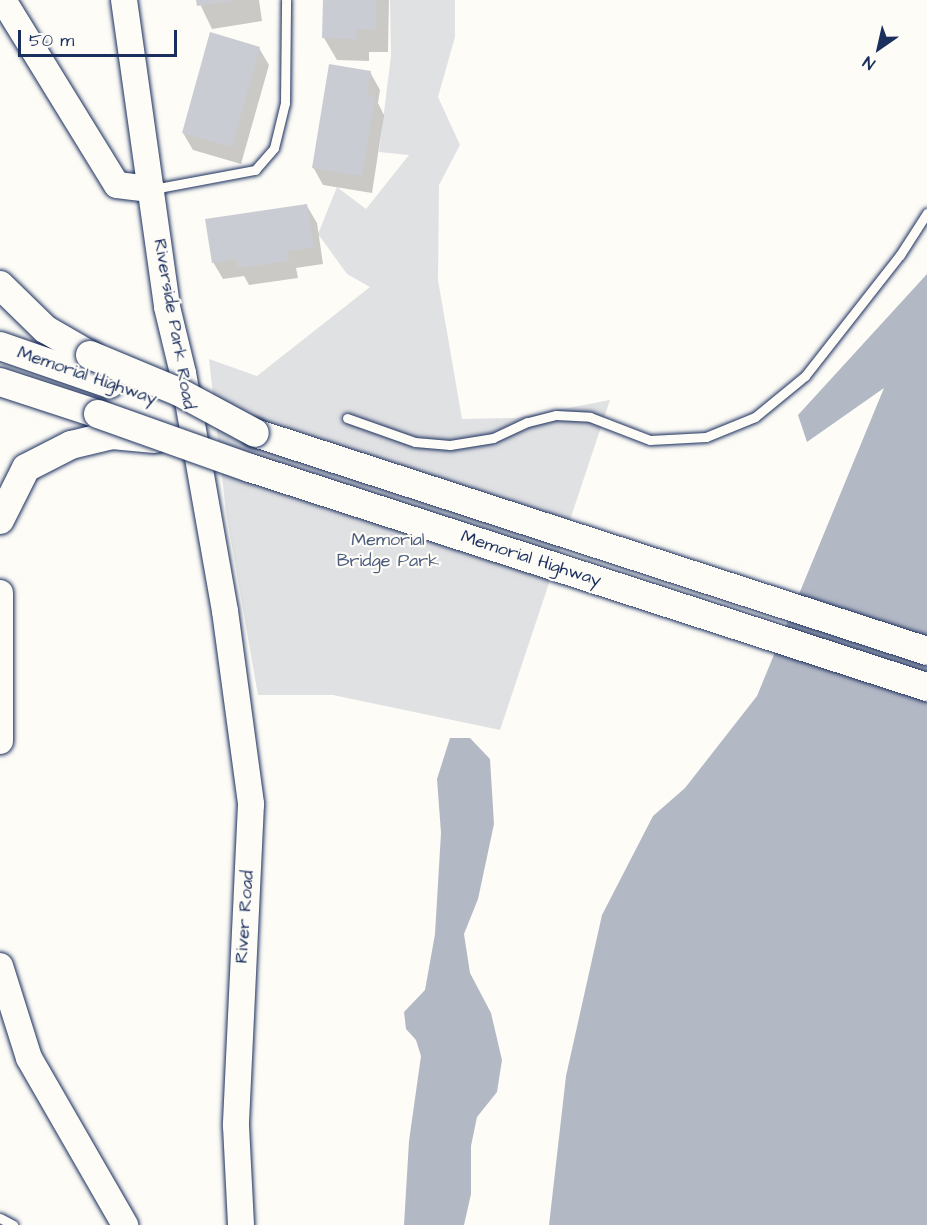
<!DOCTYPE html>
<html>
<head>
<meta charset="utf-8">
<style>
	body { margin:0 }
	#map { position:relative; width:927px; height:1225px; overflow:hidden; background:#fdfcf7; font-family:"Architects Daughter",sans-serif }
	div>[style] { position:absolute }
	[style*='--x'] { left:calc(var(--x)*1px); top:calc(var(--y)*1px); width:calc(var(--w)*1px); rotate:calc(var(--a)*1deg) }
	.green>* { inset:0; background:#e0e1e3 }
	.water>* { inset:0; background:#b3b8c5 }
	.shadow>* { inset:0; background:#0003 }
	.building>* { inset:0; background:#c9ccd3 }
	.roads { filter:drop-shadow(0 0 2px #1b2f5e) drop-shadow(0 0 2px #1b2f5e) }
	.lane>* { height:9px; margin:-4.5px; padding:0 4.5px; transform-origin:4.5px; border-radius:4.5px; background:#fdfcf7 }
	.secondary>* { height:26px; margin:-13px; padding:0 13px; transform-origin:13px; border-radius:13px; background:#fdfcf7 }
	.primary>* { height:28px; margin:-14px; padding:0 14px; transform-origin:14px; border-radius:14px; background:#fdfcf7 }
	.bridges { filter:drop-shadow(0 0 2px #1b2f5e) drop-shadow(0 0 2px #1b2f5e) }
	.primary-bridge>* { height:28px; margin:-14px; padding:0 14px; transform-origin:14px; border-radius:14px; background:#fdfcf7 }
	span { translate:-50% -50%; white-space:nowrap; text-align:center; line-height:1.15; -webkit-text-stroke:4.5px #fdfcf7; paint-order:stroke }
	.street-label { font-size:18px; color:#1b2f5e }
	.park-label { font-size:18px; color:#4c5c7f }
	.north { position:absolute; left:849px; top:18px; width:60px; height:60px; -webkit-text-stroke:4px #fdfcf7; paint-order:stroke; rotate:214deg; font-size:16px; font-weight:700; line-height:24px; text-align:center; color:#1b2f5e }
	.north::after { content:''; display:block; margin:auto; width:21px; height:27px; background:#1b2f5e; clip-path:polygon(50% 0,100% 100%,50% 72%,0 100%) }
	.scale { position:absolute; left:18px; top:30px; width:159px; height:27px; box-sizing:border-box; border:3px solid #1b2f5e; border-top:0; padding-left:8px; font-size:18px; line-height:21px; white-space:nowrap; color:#1b2f5e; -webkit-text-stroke:4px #fdfcf7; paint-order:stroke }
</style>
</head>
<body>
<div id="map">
	<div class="green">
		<div style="clip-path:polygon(390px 0,455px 0,455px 37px,438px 97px,460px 145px,439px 185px,438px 280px,462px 419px,516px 418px,610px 400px,500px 730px,333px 695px,258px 695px,226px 512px,209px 359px,257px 376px,370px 287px,347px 274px,318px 234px,337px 187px,366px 209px,409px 155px,379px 152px,391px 56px)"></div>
	</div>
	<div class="water">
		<div style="clip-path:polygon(927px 274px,927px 1225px,549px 1225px,566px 1076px,602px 915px,653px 816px,685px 788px,757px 696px,884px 388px,807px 442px,798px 415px)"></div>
		<div style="clip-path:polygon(450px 738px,470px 738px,490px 759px,494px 824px,478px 899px,464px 934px,470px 973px,491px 1013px,502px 1060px,497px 1092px,477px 1117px,471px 1146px,471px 1194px,464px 1225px,404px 1225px,409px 1141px,421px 1056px,416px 1040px,406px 1029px,404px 1012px,425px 990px,435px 934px,441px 833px,437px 779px)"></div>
	</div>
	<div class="shadow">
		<div style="clip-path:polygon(198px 0,259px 0,262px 21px,212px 29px)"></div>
		<div style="clip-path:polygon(324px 0,389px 0,388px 52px,369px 52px,369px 61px,337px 60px,324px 38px)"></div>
		<div style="clip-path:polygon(259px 48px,269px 65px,241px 164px,193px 150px,183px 133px)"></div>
		<div style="clip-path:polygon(370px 72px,380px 90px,378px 103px,384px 115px,372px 193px,323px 185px,313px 167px)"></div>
		<div style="clip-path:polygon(307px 206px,317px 223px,323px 264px,296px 268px,298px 278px,249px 285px,244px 276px,223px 279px,213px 262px)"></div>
	</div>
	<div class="building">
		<div style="clip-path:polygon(196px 0,231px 0,231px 1px,197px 6px)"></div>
		<div style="clip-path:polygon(323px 0,376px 0,376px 30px,357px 29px,356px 39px,322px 38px)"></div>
		<div style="clip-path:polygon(210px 32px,260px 47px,232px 147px,182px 133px)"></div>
		<div style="clip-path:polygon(329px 64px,371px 71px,367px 95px,375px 96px,362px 176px,312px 168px)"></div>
		<div style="clip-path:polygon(307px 204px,314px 247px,287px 251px,289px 261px,238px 268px,236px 259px,212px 263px,205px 219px)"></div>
	</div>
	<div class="roads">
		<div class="lane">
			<div style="--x:153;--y:189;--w:104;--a:-10.6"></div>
			<div style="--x:255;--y:170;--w:29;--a:-49"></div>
			<div style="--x:274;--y:148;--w:46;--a:-76.3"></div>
			<div style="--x:285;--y:103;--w:103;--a:-89.4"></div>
			<div style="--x:347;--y:418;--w:72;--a:19.4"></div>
			<div style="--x:415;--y:442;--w:35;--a:5"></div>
			<div style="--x:450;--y:445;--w:44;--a:-9.2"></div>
			<div style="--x:493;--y:438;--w:38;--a:-25"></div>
			<div style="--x:528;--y:422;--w:29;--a:-14"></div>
			<div style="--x:556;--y:415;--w:34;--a:3"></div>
			<div style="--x:590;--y:417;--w:64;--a:21"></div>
			<div style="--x:650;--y:440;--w:56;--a:-3.1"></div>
			<div style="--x:706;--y:437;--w:53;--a:-22.2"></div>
			<div style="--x:755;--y:417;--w:65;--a:-39.4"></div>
			<div style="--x:805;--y:376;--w:154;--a:-51.9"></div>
			<div style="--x:900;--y:255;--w:50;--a:-57.3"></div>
			<div style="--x:0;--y:1218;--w:15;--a:28"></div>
		</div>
		<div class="secondary">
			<div style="--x:3;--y:0;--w:217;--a:58.4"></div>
			<div style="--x:117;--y:185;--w:35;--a:7"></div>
			<div style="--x:124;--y:0;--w:310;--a:82"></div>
			<div style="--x:167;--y:307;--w:68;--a:76.4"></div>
			<div style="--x:183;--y:373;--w:242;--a:80"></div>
			<div style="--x:225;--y:611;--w:195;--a:82.3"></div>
			<div style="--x:251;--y:804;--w:322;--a:92.7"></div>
			<div style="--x:236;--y:1126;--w:99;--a:87.1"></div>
			<div style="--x:0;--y:593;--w:148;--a:90"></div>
			<div style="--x:0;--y:966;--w:96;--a:72.5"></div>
			<div style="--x:29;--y:1058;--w:193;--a:60.1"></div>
		</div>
		<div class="primary">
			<div style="--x:0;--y:285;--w:63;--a:44.4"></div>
			<div style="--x:45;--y:329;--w:52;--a:30"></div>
			<div style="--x:0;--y:346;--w:116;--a:19.1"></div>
			<div style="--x:0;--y:382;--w:103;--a:18.1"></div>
			<div style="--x:255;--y:433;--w:706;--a:17.97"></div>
			<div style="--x:0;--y:520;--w:58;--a:-63.4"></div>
			<div style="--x:26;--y:468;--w:51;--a:-27.1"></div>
			<div style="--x:71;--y:445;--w:42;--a:-13.7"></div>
			<div style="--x:112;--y:435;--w:43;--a:5.3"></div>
		</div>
	</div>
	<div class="bridges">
		<div class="primary-bridge">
			<div style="--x:90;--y:355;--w:96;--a:22.6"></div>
			<div style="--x:179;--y:392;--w:86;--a:28.3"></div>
			<div style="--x:98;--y:414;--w:161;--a:19.6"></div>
			<div style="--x:250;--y:468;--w:712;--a:17.93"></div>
		</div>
	</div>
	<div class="street-label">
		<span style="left:174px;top:324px;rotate:80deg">Riverside Park Road</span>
		<span style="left:87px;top:376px;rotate:19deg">Memorial Highway</span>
		<span style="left:531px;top:559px;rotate:18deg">Memorial Highway</span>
		<span style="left:245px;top:917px;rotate:-86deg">River Road</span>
	</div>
	<div class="park-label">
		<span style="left:388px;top:551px">Memorial<br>Bridge Park</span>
	</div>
	<div class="north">N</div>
	<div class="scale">50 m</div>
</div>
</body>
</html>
